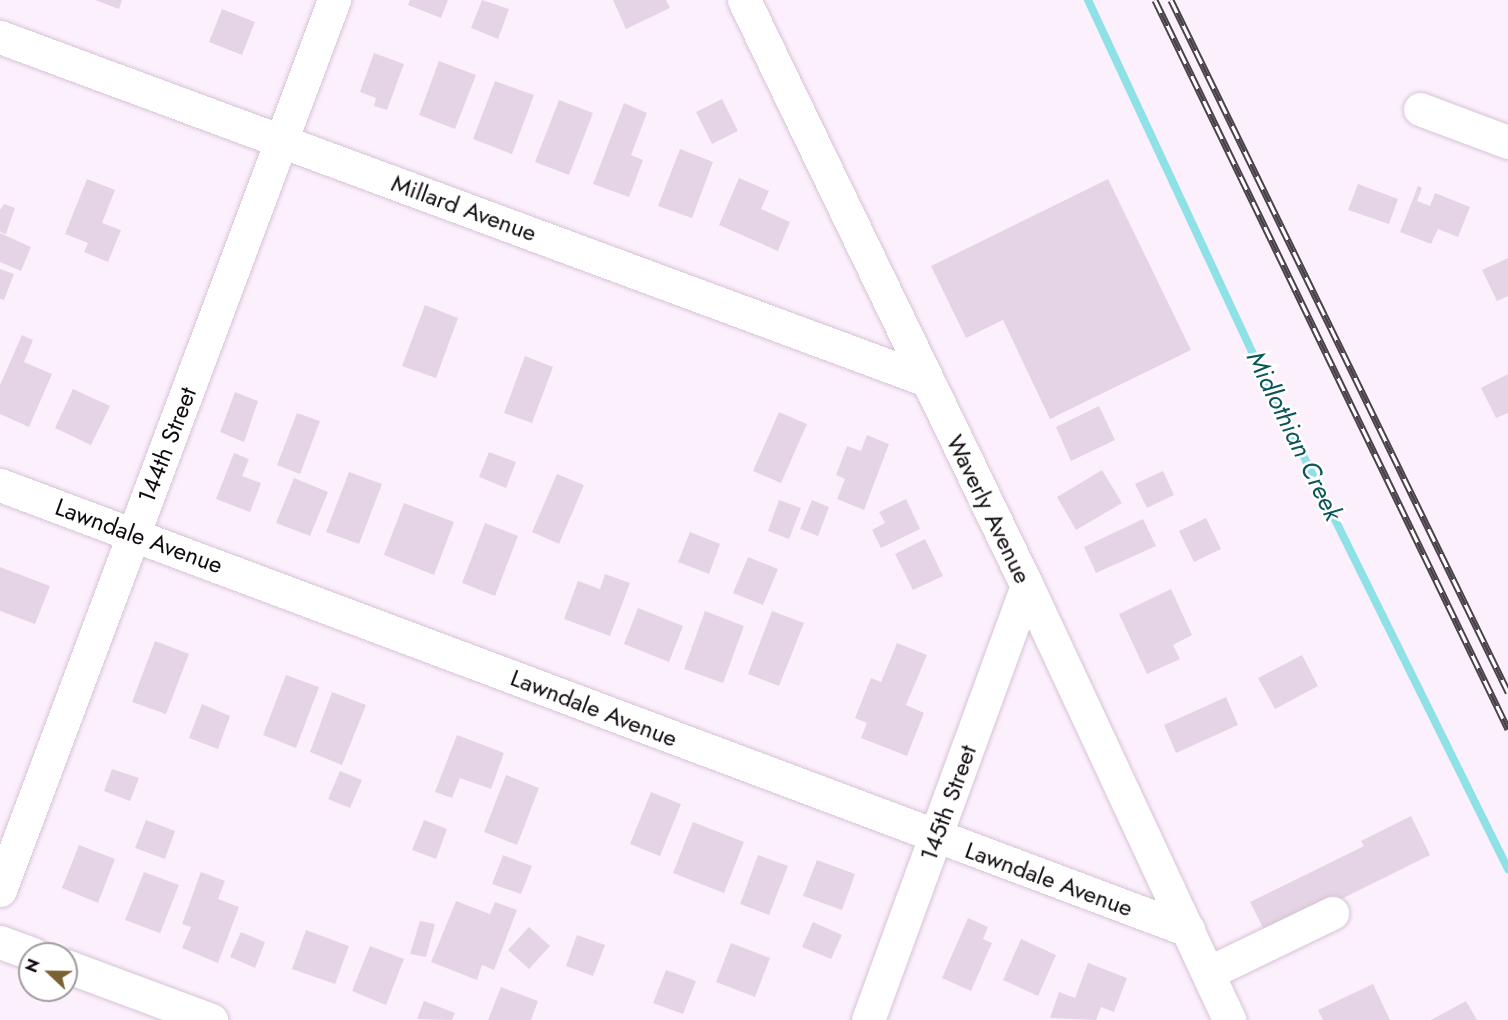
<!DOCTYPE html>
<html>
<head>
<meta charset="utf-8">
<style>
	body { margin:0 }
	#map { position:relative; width:1508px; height:1020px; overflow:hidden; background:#fdf0fd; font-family:Jost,sans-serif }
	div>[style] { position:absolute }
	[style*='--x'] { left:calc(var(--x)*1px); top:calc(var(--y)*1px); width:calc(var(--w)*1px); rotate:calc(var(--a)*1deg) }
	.stream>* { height:8px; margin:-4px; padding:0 4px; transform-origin:4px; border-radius:4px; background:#8ee1e6 }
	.building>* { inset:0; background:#e5d4e5 }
	.roads { filter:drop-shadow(0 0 2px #d5c4d5) drop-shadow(0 0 2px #d5c4d5) }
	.minor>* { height:33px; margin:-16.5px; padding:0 16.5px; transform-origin:16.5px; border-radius:16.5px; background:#fff }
	.rail>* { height:7px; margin-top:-3.5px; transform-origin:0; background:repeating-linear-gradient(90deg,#fff 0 14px,#494249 0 28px); box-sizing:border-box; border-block:2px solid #494249 }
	span { translate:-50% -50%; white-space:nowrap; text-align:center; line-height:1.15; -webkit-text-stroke:5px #fff; paint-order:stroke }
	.street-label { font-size:24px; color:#100b10 }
	.water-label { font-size:26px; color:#0b5559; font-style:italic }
	.north { position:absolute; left:18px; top:942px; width:60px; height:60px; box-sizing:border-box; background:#fff; border:2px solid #9f9d9f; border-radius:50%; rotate:292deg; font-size:16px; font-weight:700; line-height:24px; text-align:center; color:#100b10 }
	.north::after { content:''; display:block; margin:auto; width:21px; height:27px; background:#7b6233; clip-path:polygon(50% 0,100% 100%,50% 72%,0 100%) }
</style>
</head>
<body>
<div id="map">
	<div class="stream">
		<div style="--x:1088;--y:0;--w:391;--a:65"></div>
		<div style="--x:1253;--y:354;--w:575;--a:63.66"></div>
	</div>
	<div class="building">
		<div style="clip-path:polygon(95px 0,122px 0,119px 9px)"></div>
		<div style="clip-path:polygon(410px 0,448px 0,441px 18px,408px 5px)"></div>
		<div style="clip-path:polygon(482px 0,509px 9px,498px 39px,471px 28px)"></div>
		<div style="clip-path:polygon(613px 0,666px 0,670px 8px,626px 29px)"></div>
		<div style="clip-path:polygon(222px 9px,255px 22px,242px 55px,209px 42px)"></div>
		<div style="clip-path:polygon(374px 53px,404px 64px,387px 110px,374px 106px,376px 98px,360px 92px)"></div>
		<div style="clip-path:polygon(439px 61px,476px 75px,455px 129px,419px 115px)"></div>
		<div style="clip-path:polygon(495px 81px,534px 95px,512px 154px,473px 139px)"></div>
		<div style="clip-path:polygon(722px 99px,738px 131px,712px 144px,696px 112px)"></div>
		<div style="clip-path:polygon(559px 100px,593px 113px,569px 175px,535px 162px)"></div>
		<div style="clip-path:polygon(624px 103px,647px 113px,631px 155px,643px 160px,629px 197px,593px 184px)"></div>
		<div style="clip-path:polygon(680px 149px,713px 162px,692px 218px,658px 206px)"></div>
		<div style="clip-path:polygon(739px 178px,769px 191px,761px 209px,790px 222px,778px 251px,719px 225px)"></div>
		<div style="clip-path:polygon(87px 179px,115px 190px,102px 223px,121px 230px,108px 262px,84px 252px,88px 243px,65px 234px)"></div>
		<div style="clip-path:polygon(1108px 179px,1191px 350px,1050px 419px,1003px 320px,966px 338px,931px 266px)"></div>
		<div style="clip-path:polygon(1358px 184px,1398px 199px,1389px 224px,1348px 210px)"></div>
		<div style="clip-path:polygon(1418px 186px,1422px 188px,1417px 201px,1430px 206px,1435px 193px,1470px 207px,1458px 237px,1438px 229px,1431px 244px,1400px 232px)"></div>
		<div style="clip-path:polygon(4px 204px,15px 208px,6px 234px,0 232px,0 210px)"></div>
		<div style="clip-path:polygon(0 233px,31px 247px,21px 271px,0 262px)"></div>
		<div style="clip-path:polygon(1508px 258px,1508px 296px,1497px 301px,1482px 270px)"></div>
		<div style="clip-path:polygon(0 269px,14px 274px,4px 300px,0 299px)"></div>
		<div style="clip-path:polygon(425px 305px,458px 318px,436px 378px,402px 366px)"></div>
		<div style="clip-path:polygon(22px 335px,33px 340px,24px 362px,52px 374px,29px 427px,0 414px,0 385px)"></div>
		<div style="clip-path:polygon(525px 356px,553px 367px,532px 423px,504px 413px)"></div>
		<div style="clip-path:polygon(1508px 374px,1508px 413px,1496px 418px,1481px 388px)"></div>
		<div style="clip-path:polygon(73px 389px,110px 406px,91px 445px,55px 428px)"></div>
		<div style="clip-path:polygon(235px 392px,258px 401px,244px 442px,220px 432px)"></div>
		<div style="clip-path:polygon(1099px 406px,1115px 440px,1071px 461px,1056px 427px)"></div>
		<div style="clip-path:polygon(779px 412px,807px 424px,781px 483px,753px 471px)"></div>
		<div style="clip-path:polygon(297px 413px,320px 421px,300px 474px,277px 465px)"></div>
		<div style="clip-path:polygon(867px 435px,889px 444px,864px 510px,837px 499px,845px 479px,836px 475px,847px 446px,861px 451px)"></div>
		<div style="clip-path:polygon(489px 452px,516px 462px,506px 488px,479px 477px)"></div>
		<div style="clip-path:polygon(234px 453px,249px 459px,242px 476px,261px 483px,250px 512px,216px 499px)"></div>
		<div style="clip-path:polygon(1102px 470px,1122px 503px,1076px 530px,1057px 497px)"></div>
		<div style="clip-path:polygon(1163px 471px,1174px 495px,1147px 508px,1135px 484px)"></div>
		<div style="clip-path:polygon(349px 472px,382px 484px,359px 544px,326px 532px)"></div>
		<div style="clip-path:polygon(557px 474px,584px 485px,559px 544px,532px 532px)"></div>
		<div style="clip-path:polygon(294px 478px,328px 492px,310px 536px,276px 523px)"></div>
		<div style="clip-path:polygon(906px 499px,920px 529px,881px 548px,872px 530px,885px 523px,879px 512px)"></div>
		<div style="clip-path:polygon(779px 500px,801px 508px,789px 539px,768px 531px)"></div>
		<div style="clip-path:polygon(812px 500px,829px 507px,818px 536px,800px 529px)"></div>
		<div style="clip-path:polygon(404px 503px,454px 522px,434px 575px,384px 555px)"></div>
		<div style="clip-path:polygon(1206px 518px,1221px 549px,1194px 562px,1179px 531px)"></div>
		<div style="clip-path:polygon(1143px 519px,1156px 546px,1096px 573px,1084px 547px)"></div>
		<div style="clip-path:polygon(485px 523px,518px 536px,495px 596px,462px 583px)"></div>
		<div style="clip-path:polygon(690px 532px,720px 544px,709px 574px,678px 562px)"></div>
		<div style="clip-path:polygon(925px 539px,943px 576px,913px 590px,895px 554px)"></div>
		<div style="clip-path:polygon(748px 557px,778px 569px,763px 605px,733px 593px)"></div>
		<div style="clip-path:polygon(0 567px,50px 586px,35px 624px,0 611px)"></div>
		<div style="clip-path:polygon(605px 574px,630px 583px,610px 636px,564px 619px,578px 581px,600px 589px)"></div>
		<div style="clip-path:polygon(1171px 589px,1192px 635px,1173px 645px,1180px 659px,1147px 674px,1119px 614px)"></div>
		<div style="clip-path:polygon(638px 608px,683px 626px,669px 662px,624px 644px)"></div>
		<div style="clip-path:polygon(705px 611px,744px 626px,723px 683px,684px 669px)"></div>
		<div style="clip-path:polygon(772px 611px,804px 623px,779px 686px,748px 674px)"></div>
		<div style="clip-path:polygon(155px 641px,189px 654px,166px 714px,132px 702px)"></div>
		<div style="clip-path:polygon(897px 643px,927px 655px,906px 705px,924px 713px,907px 756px,861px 738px,867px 723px,855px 718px,871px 678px,881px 682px)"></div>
		<div style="clip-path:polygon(1302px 655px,1318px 686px,1275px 709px,1258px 678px)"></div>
		<div style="clip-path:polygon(286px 675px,319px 687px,296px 748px,263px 735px)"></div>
		<div style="clip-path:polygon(332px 692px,366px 705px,342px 765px,310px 752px)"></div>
		<div style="clip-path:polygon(1226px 697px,1238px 725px,1176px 753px,1164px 725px)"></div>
		<div style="clip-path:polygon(202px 704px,230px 716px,218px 749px,189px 738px)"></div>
		<div style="clip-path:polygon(457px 735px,504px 753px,491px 789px,460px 778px,452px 798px,435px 792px)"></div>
		<div style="clip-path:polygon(112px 769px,139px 778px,130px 801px,104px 791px)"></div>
		<div style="clip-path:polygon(340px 771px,362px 780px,350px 808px,328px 799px)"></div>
		<div style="clip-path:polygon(506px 775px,539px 788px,517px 845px,484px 832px)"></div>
		<div style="clip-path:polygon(651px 792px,681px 804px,660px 856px,630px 844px)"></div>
		<div style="clip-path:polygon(1411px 816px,1430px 855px,1267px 936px,1250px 902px,1364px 846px,1361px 841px)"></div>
		<div style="clip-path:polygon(146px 820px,175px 831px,165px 859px,135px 848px)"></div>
		<div style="clip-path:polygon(424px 820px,447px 829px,436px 859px,412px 850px)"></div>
		<div style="clip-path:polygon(693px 822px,744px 842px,724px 893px,673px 873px)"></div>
		<div style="clip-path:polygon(79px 845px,115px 859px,98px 903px,62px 888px)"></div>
		<div style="clip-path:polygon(503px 855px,532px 866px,521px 894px,492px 884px)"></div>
		<div style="clip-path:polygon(758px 855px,788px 866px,769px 915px,740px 904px)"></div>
		<div style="clip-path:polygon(817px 860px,855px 874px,842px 910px,803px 896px)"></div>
		<div style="clip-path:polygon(144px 872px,179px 885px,160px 933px,125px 920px)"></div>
		<div style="clip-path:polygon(201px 872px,225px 881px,218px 899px,239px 907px,218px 963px,182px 948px,191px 927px,182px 924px)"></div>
		<div style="clip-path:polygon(456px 901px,490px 914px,495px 902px,517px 910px,494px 970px,482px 965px,477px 980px,431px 962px)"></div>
		<div style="clip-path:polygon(968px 918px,988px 927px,983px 939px,992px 943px,971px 991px,942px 978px)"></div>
		<div style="clip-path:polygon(420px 921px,435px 924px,426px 957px,410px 954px)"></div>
		<div style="clip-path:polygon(813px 922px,842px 935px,831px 959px,802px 947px)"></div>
		<div style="clip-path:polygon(529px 927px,550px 946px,529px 969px,508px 950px)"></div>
		<div style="clip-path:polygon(306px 930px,349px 946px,335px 984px,292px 969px)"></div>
		<div style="clip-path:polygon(241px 932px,265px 942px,255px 968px,230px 957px)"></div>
		<div style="clip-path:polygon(577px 935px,605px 945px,593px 976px,566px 966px)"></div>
		<div style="clip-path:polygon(1021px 939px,1056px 955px,1038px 996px,1003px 980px)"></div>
		<div style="clip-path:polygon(731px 943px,770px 958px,755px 997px,716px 982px)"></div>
		<div style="clip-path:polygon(370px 946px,404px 959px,386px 1005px,352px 991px)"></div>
		<div style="clip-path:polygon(1088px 963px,1127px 978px,1114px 1012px,1101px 1007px,1096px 1020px,1050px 1018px,1059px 992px,1075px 998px)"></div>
		<div style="clip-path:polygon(666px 970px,696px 981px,683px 1014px,653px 1003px)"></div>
		<div style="clip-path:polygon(1373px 984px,1390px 1020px,1323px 1020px,1318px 1010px)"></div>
		<div style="clip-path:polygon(501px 987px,538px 1001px,531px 1020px,488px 1020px)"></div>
		<div style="clip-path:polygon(424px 1001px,455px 1013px,452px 1020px,417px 1019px)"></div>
		<div style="clip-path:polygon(1466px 1001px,1477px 1020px,1431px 1020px)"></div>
	</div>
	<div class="roads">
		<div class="minor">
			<div style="--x:744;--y:0;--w:651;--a:64.22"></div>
			<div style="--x:1027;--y:586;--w:479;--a:65"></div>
			<div style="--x:0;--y:37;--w:988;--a:20.31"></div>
			<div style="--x:1420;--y:109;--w:94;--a:20.6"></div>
			<div style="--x:0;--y:485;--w:1269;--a:20.53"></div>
			<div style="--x:0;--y:890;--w:951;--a:-69.43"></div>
			<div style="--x:0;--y:942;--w:35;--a:20"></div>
			<div style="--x:66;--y:966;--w:155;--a:20.4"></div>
			<div style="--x:1208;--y:973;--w:138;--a:-25.8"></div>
			<div style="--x:868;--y:1020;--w:462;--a:-69.9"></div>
		</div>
	</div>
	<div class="rail">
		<div style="--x:1155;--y:0;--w:810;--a:64.16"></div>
		<div style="--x:1171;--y:0;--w:770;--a:64.03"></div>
	</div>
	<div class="street-label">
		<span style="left:464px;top:208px;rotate:20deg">Millard Avenue</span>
		<span style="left:167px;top:445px;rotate:-69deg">144th Street</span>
		<span style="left:989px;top:509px;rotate:64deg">Waverly Avenue</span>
		<span style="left:139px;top:536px;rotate:20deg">Lawndale Avenue</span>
		<span style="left:594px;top:708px;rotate:21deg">Lawndale Avenue</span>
		<span style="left:948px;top:803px;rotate:-70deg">145th Street</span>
		<span style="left:1049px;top:879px;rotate:20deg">Lawndale Avenue</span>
	</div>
	<div class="water-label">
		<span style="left:1294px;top:436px;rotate:64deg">Midlothian Creek</span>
	</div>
	<div class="north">N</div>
</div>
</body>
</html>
